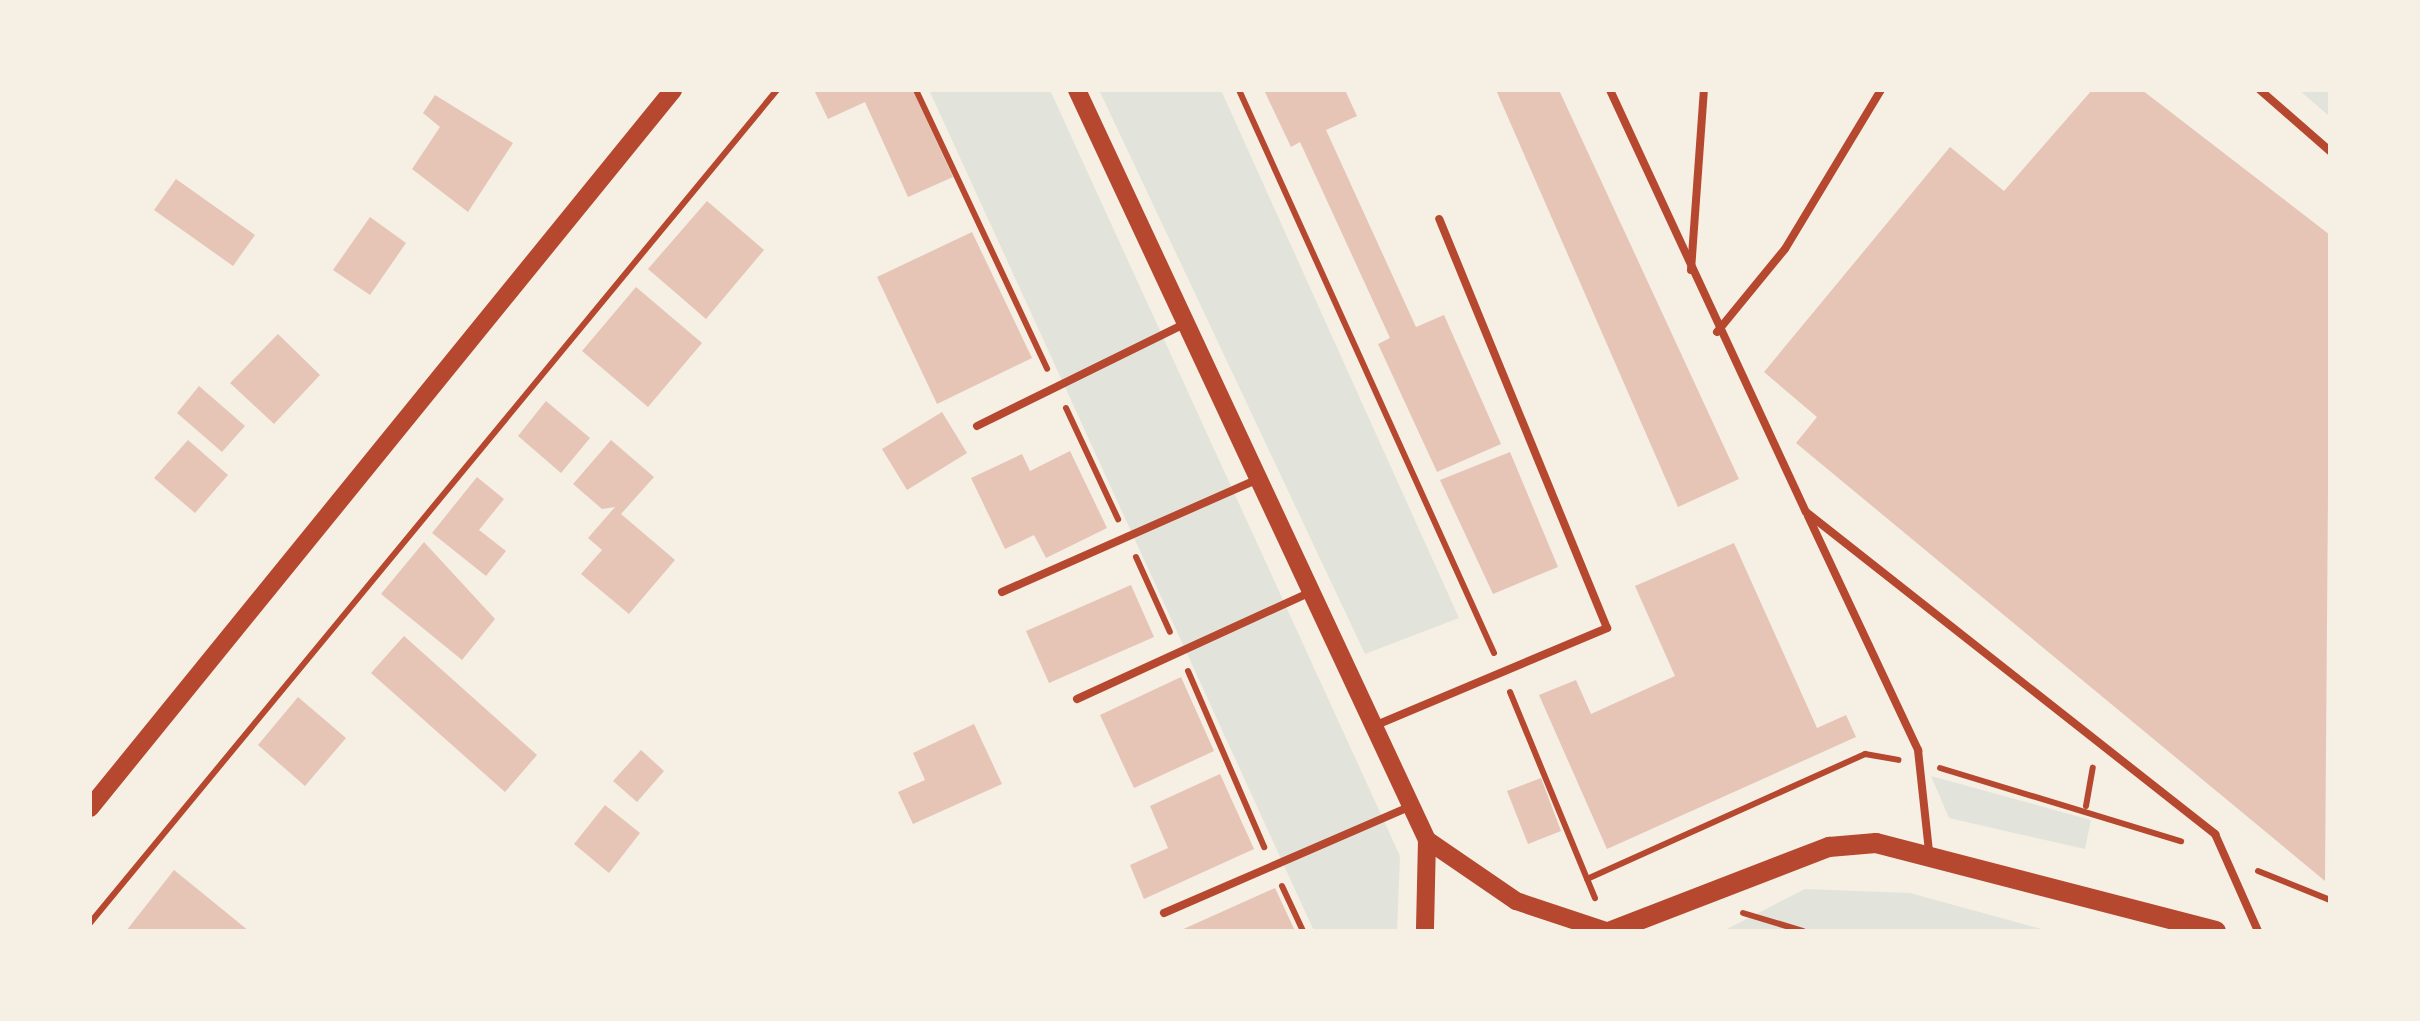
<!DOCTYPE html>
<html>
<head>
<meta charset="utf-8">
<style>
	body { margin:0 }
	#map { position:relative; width:2420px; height:1021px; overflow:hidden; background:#f6efe4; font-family:Arial,sans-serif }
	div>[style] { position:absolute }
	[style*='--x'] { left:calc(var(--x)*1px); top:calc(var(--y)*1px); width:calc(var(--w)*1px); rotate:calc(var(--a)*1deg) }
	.green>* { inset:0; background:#e2e4dc }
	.building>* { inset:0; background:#e6c5b7 }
	.path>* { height:6px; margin:-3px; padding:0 3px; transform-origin:3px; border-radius:3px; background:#b5482f }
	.service>* { height:8px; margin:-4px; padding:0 4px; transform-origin:4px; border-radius:4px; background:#b5482f }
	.tertiary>* { height:18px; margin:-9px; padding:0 9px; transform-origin:9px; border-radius:9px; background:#b5482f }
	.secondary>* { height:20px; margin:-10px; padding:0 10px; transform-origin:10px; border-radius:10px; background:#b5482f }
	span { translate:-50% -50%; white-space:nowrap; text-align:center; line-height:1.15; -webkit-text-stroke:10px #f6efe4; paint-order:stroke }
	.frame { position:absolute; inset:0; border:92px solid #f6efe4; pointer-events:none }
</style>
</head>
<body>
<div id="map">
	<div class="green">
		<div style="clip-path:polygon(929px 90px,1050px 90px,1400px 856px,1397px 931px,1314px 931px)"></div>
		<div style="clip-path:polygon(1099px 90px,1221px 90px,1459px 618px,1365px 654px)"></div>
		<div style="clip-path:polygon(2299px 90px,2330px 90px,2330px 117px,2321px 109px)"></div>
		<div style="clip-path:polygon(1931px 776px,2091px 820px,2085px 849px,1949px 818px)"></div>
		<div style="clip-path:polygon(1805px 889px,1910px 893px,2049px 931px,1723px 931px)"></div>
	</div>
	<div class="building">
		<div style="clip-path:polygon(814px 90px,913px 90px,953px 177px,908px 197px,865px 102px,828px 119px)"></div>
		<div style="clip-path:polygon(1264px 90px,1345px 90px,1357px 116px,1326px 130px,1416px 327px,1444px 315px,1501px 444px,1437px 472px,1378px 344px,1390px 338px,1300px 142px,1291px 147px)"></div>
		<div style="clip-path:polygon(1496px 90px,1559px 90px,1739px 479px,1678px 507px)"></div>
		<div style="clip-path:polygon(2092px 90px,2142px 90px,2330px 235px,2325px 881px,1796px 443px,1817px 417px,1764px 372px,1950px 147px,2004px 191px)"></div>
		<div style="clip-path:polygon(435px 95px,513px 143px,468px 212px,412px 169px,440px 127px,423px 113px)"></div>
		<div style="clip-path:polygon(176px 179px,255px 235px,233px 266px,154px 210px)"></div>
		<div style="clip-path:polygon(707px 201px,764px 250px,706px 319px,648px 269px)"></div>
		<div style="clip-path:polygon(370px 217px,406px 243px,370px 295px,333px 270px)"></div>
		<div style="clip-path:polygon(972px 232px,1032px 358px,937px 404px,877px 277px)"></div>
		<div style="clip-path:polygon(636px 287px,702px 343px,648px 407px,582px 351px)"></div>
		<div style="clip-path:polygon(278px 334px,320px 375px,274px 424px,230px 383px)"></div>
		<div style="clip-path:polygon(199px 386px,245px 426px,222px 452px,177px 413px)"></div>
		<div style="clip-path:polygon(546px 401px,590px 438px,561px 473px,518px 436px)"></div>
		<div style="clip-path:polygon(942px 412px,967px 453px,907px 490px,882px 449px)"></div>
		<div style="clip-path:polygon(188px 440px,228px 475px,195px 513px,154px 478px)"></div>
		<div style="clip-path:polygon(611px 440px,654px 477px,621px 514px,675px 560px,629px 614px,581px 574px,602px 550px,588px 538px,615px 507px,602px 509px,573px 484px)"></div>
		<div style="clip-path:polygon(1070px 451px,1107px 528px,1046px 558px,1034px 535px,1005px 549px,971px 478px,1022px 454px,1030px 471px)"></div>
		<div style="clip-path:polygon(1510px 452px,1558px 567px,1493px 594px,1440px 480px)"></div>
		<div style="clip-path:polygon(477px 477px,504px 499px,479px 530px,506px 551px,486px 576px,432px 533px)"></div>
		<div style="clip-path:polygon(424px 542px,495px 619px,462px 660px,381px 594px)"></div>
		<div style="clip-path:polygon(1734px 543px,1817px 728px,1846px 715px,1856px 737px,1607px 849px,1539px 695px,1576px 680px,1591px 714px,1675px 676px,1635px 586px)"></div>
		<div style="clip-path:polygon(1131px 585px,1154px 637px,1049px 683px,1026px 631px)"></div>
		<div style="clip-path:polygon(404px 636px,537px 755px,505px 792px,371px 673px)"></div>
		<div style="clip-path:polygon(1181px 677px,1214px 751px,1134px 788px,1100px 715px)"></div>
		<div style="clip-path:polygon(298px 697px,346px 738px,305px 786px,258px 745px)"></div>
		<div style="clip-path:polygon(974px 724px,1002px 784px,913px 824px,898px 792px,925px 780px,913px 753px)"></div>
		<div style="clip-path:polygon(641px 750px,664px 771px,637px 802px,613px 781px)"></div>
		<div style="clip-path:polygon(1220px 774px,1254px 849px,1144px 899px,1130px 865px,1168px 848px,1150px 806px)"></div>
		<div style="clip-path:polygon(1541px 778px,1561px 831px,1528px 844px,1507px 791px)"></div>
		<div style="clip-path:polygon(605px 805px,640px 833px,609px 873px,574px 844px)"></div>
		<div style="clip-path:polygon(174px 870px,249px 931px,126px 931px)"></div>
		<div style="clip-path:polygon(1275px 888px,1295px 931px,1179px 931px)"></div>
	</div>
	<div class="path">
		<div style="--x:916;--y:90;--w:308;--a:64.8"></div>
		<div style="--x:1239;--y:90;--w:618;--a:65.63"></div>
		<div style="--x:1066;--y:408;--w:123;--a:64.9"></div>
		<div style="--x:1136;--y:557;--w:82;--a:65.6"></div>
		<div style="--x:1188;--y:671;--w:192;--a:66.6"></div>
		<div style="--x:1510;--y:692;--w:223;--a:67.6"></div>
		<div style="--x:1940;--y:768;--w:252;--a:16.9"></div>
		<div style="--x:2086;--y:806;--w:39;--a:-80"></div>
		<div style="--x:2258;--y:871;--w:78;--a:21.9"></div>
		<div style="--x:1587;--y:879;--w:305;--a:-24.2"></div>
		<div style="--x:1865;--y:754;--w:34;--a:10"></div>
		<div style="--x:1282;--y:886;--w:50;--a:65"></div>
		<div style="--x:1743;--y:913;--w:63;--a:16.7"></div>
		<div style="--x:90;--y:923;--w:1080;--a:-50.49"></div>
	</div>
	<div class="service">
		<div style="--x:1610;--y:90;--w:465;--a:65.1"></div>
		<div style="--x:1806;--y:512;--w:521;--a:38.21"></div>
		<div style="--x:2215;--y:834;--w:106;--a:66.1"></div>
		<div style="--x:2260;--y:90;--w:93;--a:41.1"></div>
		<div style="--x:1691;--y:270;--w:180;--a:-85.9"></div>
		<div style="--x:1717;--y:332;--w:107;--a:-50.7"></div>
		<div style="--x:1785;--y:249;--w:186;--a:-58.9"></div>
		<div style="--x:977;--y:426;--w:233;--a:-26.2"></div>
		<div style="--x:1808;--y:516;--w:259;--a:64.8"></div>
		<div style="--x:1918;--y:750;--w:102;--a:83.8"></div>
		<div style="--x:1002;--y:592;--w:280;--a:-23.8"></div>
		<div style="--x:1077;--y:699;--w:255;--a:-24.6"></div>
		<div style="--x:1374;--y:726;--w:253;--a:-22.8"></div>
		<div style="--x:1607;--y:628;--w:442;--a:-112.3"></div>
		<div style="--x:1164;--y:913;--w:269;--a:-23.4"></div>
	</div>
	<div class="tertiary">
		<div style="--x:1077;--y:90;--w:828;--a:64.98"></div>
		<div style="--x:1427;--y:840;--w:91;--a:91.3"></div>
		<div style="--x:90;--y:808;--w:925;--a:-50.92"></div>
		<div style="--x:1427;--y:840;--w:108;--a:34.4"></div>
		<div style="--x:1516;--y:901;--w:95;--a:18.4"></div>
	</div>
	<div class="secondary">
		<div style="--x:1611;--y:931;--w:234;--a:-21.1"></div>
		<div style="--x:1829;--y:847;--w:47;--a:-4.9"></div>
		<div style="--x:1876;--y:843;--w:351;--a:14.5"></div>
	</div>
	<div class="frame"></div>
</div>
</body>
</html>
